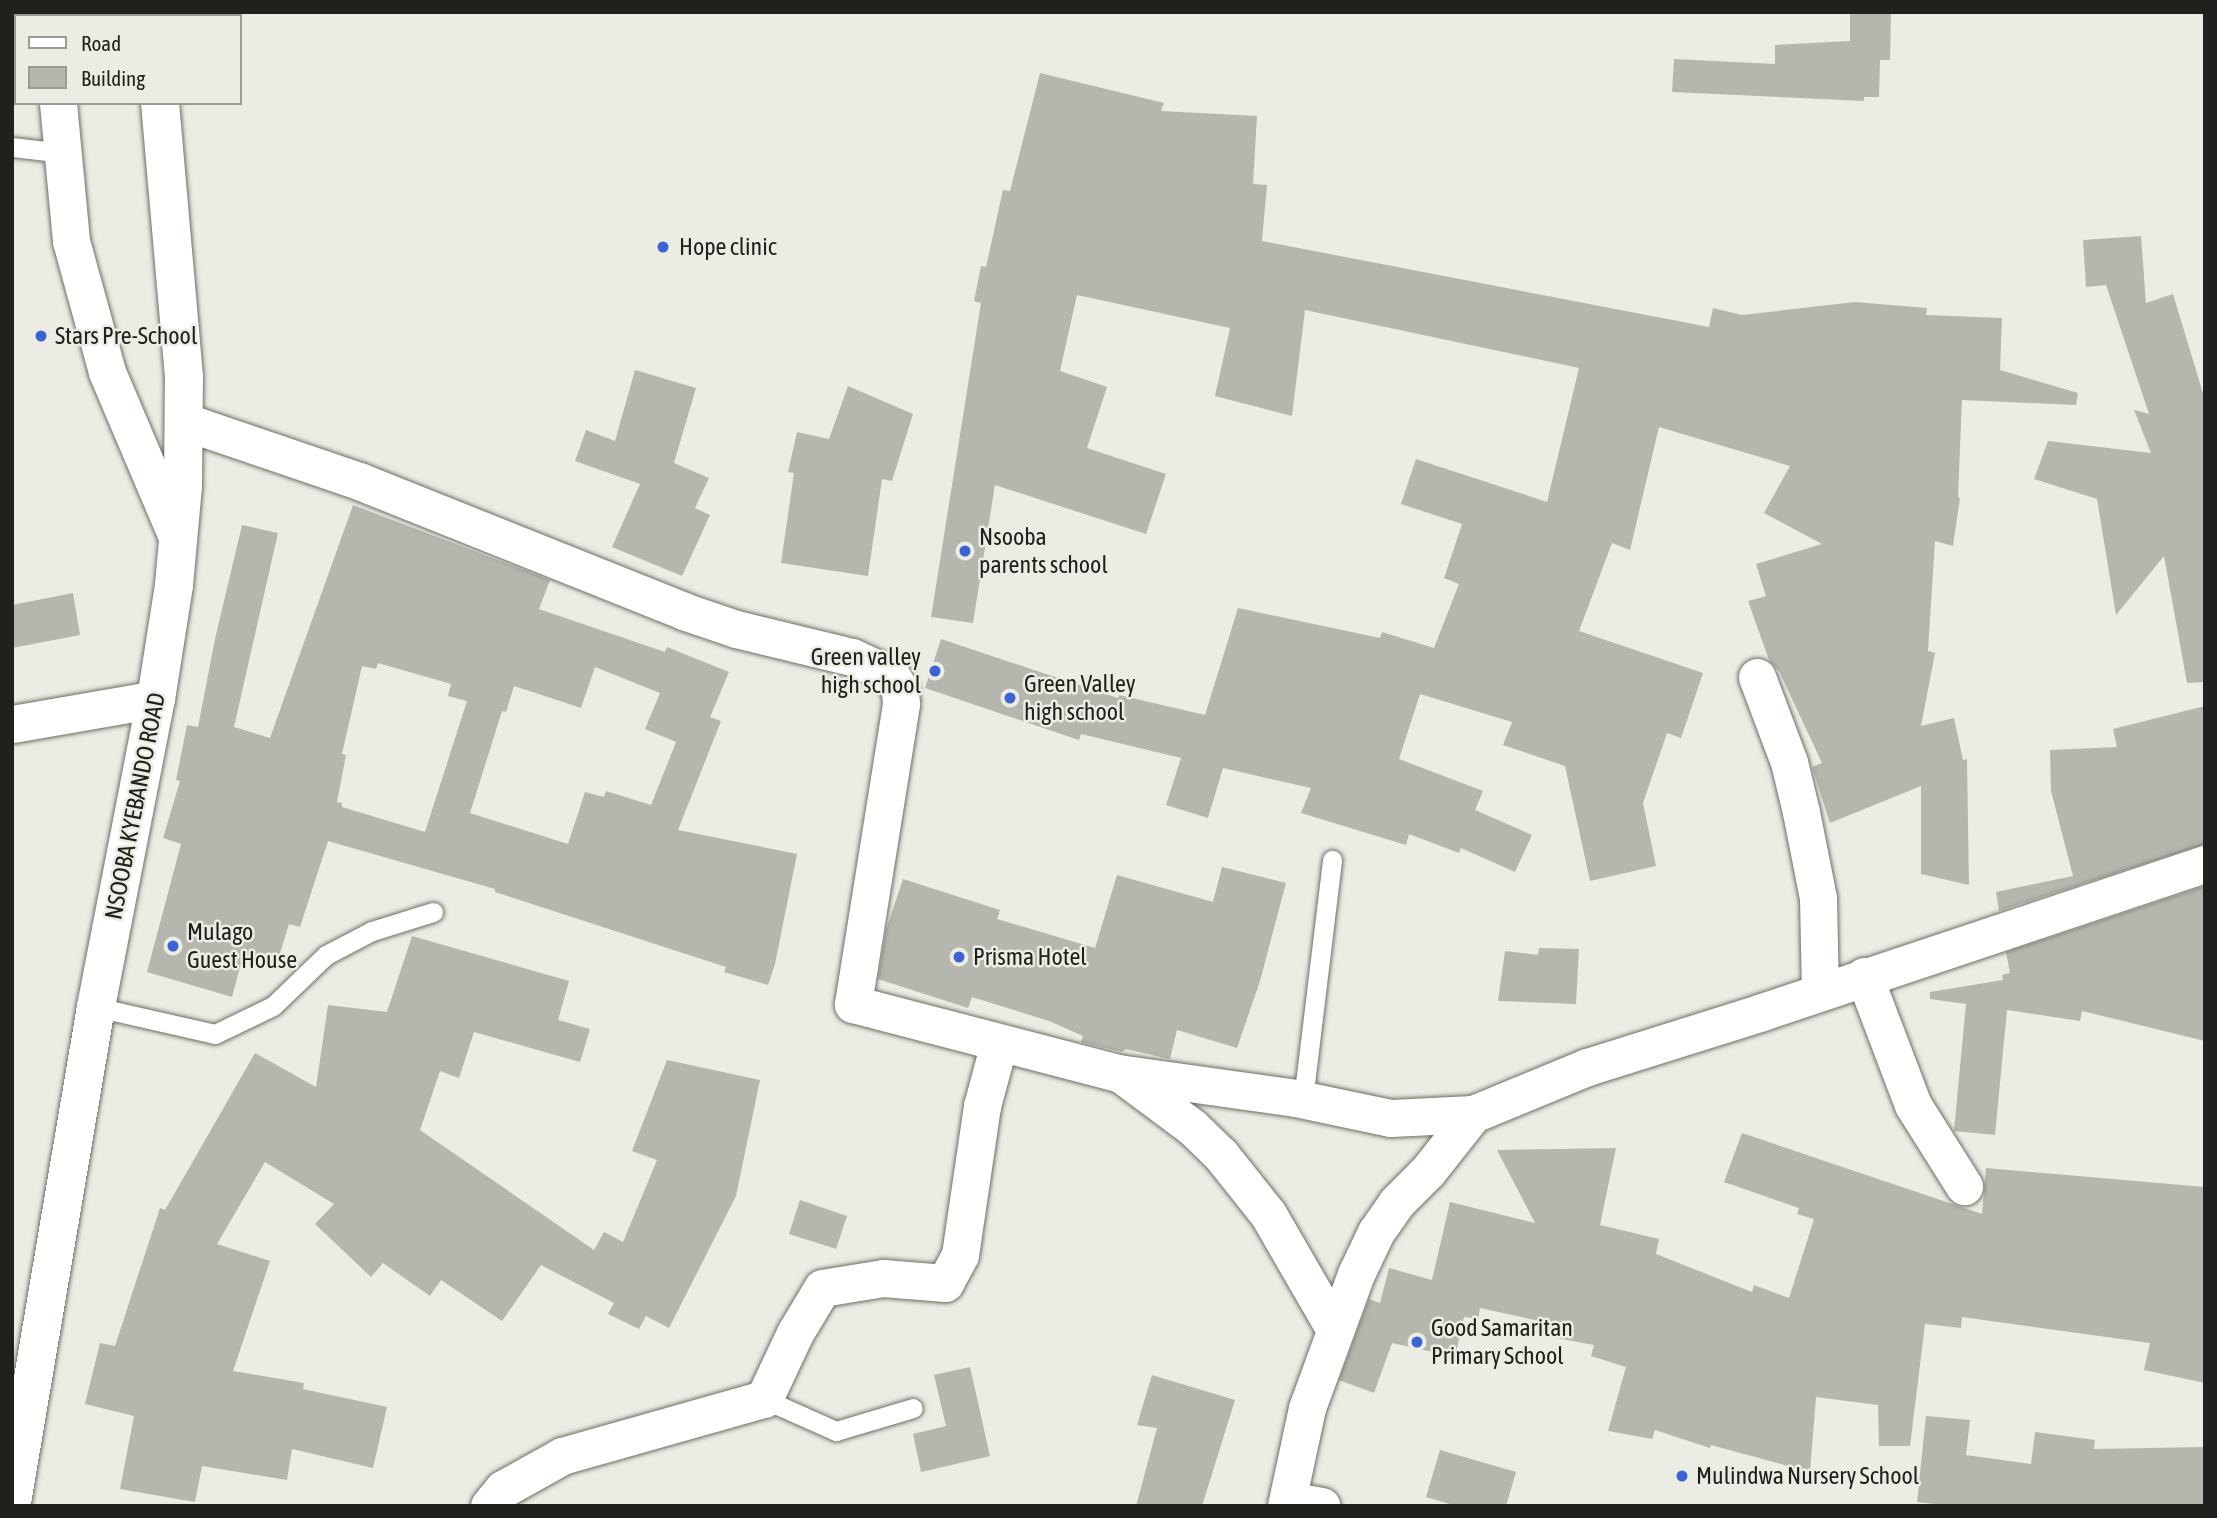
<!DOCTYPE html>
<html>
<head>
<meta charset="utf-8">
<style>
	body { margin:0 }
	#map { position:relative; width:2217px; height:1518px; overflow:hidden; background:#ebece3; font-family:"Asap Condensed",sans-serif }
	div>[style] { position:absolute }
	[style*='--x'] { left:calc(var(--x)*1px); top:calc(var(--y)*1px); width:calc(var(--w)*1px); rotate:calc(var(--a)*1deg) }
	.building>* { inset:0; background:#b5b7ae }
	.roads { filter:drop-shadow(0 0 2px #6e6f67) drop-shadow(0 0 2px #6e6f67) }
	.lane>* { height:19px; margin:-9.5px; padding:0 9.5px; transform-origin:9.5px; border-radius:9.5px; background:#fff }
	.street>* { height:37px; margin:-18.5px; padding:0 18.5px; transform-origin:18.5px; border-radius:18.5px; background:#fff }
	.secondary>* { height:38px; margin:-19px; padding:0 19px; transform-origin:19px; border-radius:19px; background:#fff }
	.dots>* { width:19px; height:19px; translate:-50% -50%; box-sizing:border-box; border:4px solid #ebece3; border-radius:50% }
	span { translate:-50% -50%; white-space:nowrap; text-align:center; line-height:1.15; -webkit-text-stroke:5px #ebece3; paint-order:stroke }
	.poi-label { font-size:24px; color:#20211d }
	.left { translate:0 -50%; text-align:left }
	.right { translate:-100% -50%; text-align:right }
	.street-label { font-size:24px; color:#20211d }
	.frame { position:absolute; inset:0; border:14px solid #20211d; pointer-events:none }
	.legend { position:absolute; left:14px; top:14px; width:228px; height:91px; box-sizing:border-box; background:#ebece3; border:2px solid #9a9b94; margin:0; padding:9px 12px; list-style:none; font-size:21px; color:#20211d }
	.legend li { display:flex; align-items:center; gap:14px; height:35px }
	.legend b { width:35px; border:2px solid #9a9b94 }
</style>
</head>
<body>
<div id="map">
	<div class="building">
		<div style="clip-path:polygon(1850px 12px,1891px 12px,1890px 60px,1880px 60px,1879px 97px,1864px 97px,1864px 101px,1672px 92px,1674px 59px,1775px 64px,1775px 45px,1850px 41px)"></div>
		<div style="clip-path:polygon(1040px 73px,1164px 103px,1161px 111px,1257px 116px,1253px 184px,1267px 185px,1262px 241px,1709px 327px,1713px 308px,1742px 315px,1855px 302px,1927px 308px,1926px 315px,2002px 318px,2000px 370px,2078px 393px,2076px 405px,1962px 400px,1958px 497px,1960px 498px,1953px 546px,1935px 541px,1928px 651px,1935px 653px,1921px 726px,1954px 718px,1963px 760px,1967px 759px,1969px 885px,1921px 874px,1921px 786px,1830px 823px,1812px 767px,1822px 763px,1779px 671px,1769px 660px,1748px 601px,1766px 596px,1756px 564px,1822px 544px,1764px 513px,1790px 466px,1659px 427px,1630px 550px,1612px 543px,1579px 631px,1703px 673px,1681px 738px,1667px 733px,1643px 803px,1656px 866px,1590px 881px,1565px 766px,1503px 745px,1512px 722px,1420px 694px,1399px 759px,1483px 791px,1475px 810px,1532px 835px,1515px 872px,1461px 848px,1459px 853px,1409px 834px,1406px 845px,1301px 813px,1311px 788px,1223px 768px,1208px 818px,1166px 805px,1181px 758px,1081px 734px,1079px 740px,925px 688px,941px 639px,1118px 698px,1119px 695px,1205px 715px,1238px 608px,1380px 638px,1382px 632px,1434px 648px,1459px 584px,1444px 578px,1462px 524px,1401px 504px,1416px 459px,1547px 502px,1579px 368px,1305px 310px,1292px 416px,1215px 396px,1230px 328px,1077px 295px,1060px 371px,1107px 387px,1087px 448px,1166px 474px,1146px 534px,995px 485px,973px 623px,931px 617px,981px 303px,974px 301px,981px 266px,986px 267px,1003px 190px,1010px 191px)"></div>
		<div style="clip-path:polygon(2141px 236px,2146px 303px,2173px 294px,2205px 400px,2205px 682px,2187px 683px,2164px 556px,2116px 615px,2097px 499px,2034px 479px,2048px 441px,2151px 453px,2134px 410px,2149px 414px,2106px 285px,2086px 287px,2083px 240px)"></div>
		<div style="clip-path:polygon(635px 370px,696px 388px,674px 463px,709px 478px,695px 508px,710px 515px,682px 576px,612px 547px,640px 484px,575px 461px,586px 430px,615px 441px)"></div>
		<div style="clip-path:polygon(848px 386px,913px 414px,892px 481px,882px 479px,868px 576px,781px 563px,794px 473px,788px 472px,797px 432px,829px 439px)"></div>
		<div style="clip-path:polygon(evenodd,353px 505px,550px 580px,539px 609px,665px 652px,667px 647px,729px 672px,710px 717px,721px 721px,678px 830px,797px 854px,775px 964px,768px 985px,724px 972px,726px 967px,495px 892px,495px 889px,328px 841px,300px 927px,289px 924px,276px 966px,243px 956px,232px 997px,147px 972px,181px 844px,163px 838px,180px 781px,176px 780px,187px 725px,198px 727px,215px 639px,242px 525px,278px 533px,234px 727px,270px 738px,353px 505px,378px 663px,451px 684px,448px 696px,467px 701px,425px 832px,342px 807px,342px 803px,337px 802px,346px 755px,342px 754px,362px 666px,376px 669px,378px 663px,353px 505px,595px 667px,660px 693px,645px 729px,676px 742px,651px 805px,606px 791px,604px 797px,585px 792px,568px 844px,470px 813px,502px 711px,506px 712px,514px 686px,581px 708px,595px 667px)"></div>
		<div style="clip-path:polygon(73px 593px,80px 635px,12px 648px,12px 605px)"></div>
		<div style="clip-path:polygon(2205px 706px,2205px 844px,1999px 911px,1996px 892px,2073px 876px,2051px 791px,2050px 750px,2117px 747px,2113px 729px)"></div>
		<div style="clip-path:polygon(1222px 867px,1286px 883px,1260px 981px,1237px 1048px,1177px 1030px,1170px 1059px,1126px 1049px,1122px 1052px,1081px 1042px,1083px 1036px,1049px 1021px,972px 997px,968px 1008px,878px 979px,886px 930px,903px 879px,1000px 910px,997px 919px,1095px 948px,1117px 875px,1213px 902px)"></div>
		<div style="clip-path:polygon(2205px 886px,2205px 1041px,2082px 1011px,2080px 1021px,2007px 1010px,1995px 1135px,1954px 1131px,1966px 1004px,1930px 999px,1930px 992px,2003px 980px,2002px 975px,2010px 973px,2006px 952px)"></div>
		<div style="clip-path:polygon(412px 936px,569px 981px,558px 1020px,590px 1029px,580px 1062px,474px 1032px,459px 1078px,440px 1071px,420px 1130px,594px 1250px,604px 1232px,623px 1242px,657px 1160px,632px 1151px,667px 1060px,760px 1080px,736px 1196px,669px 1328px,646px 1316px,639px 1329px,608px 1314px,614px 1303px,541px 1265px,502px 1321px,441px 1280px,430px 1296px,383px 1263px,371px 1277px,315px 1224px,334px 1204px,265px 1162px,217px 1244px,270px 1261px,233px 1371px,304px 1383px,303px 1389px,387px 1407px,373px 1468px,292px 1449px,287px 1480px,202px 1466px,195px 1502px,120px 1489px,134px 1416px,85px 1404px,100px 1343px,115px 1346px,160px 1208px,165px 1210px,255px 1053px,316px 1087px,328px 1005px,387px 1012px)"></div>
		<div style="clip-path:polygon(1539px 948px,1579px 949px,1576px 1004px,1498px 1001px,1505px 951px,1538px 955px)"></div>
		<div style="clip-path:polygon(1742px 1133px,1982px 1214px,1986px 1168px,2205px 1187px,2205px 1383px,2144px 1370px,2150px 1343px,1962px 1317px,1961px 1328px,1925px 1324px,1910px 1446px,1879px 1446px,1878px 1405px,1816px 1397px,1810px 1472px,1711px 1445px,1710px 1448px,1655px 1430px,1652px 1439px,1608px 1431px,1626px 1367px,1591px 1356px,1594px 1345px,1541px 1335px,1544px 1322px,1480px 1308px,1478px 1319px,1464px 1317px,1455px 1357px,1392px 1343px,1374px 1393px,1339px 1380px,1369px 1299px,1380px 1303px,1389px 1268px,1432px 1280px,1450px 1202px,1535px 1223px,1497px 1150px,1616px 1148px,1600px 1225px,1659px 1239px,1656px 1254px,1752px 1292px,1754px 1285px,1789px 1298px,1814px 1219px,1797px 1214px,1799px 1208px,1724px 1182px)"></div>
		<div style="clip-path:polygon(800px 1200px,847px 1216px,836px 1249px,789px 1234px)"></div>
		<div style="clip-path:polygon(970px 1367px,990px 1456px,921px 1472px,913px 1434px,946px 1426px,934px 1375px)"></div>
		<div style="clip-path:polygon(1152px 1375px,1235px 1400px,1202px 1506px,1136px 1506px,1157px 1428px,1137px 1425px)"></div>
		<div style="clip-path:polygon(1926px 1416px,1970px 1420px,1966px 1455px,2031px 1464px,2035px 1432px,2095px 1440px,2094px 1449px,2205px 1447px,2205px 1504px,1953px 1506px,1917px 1502px)"></div>
		<div style="clip-path:polygon(1440px 1450px,1516px 1472px,1506px 1506px,1456px 1506px,1426px 1497px)"></div>
	</div>
	<div class="roads">
		<div class="lane">
			<div style="--x:12;--y:147;--w:51;--a:6.7"></div>
			<div style="--x:96;--y:1007;--w:122;--a:12.8"></div>
			<div style="--x:215;--y:1034;--w:64;--a:-25.8"></div>
			<div style="--x:273;--y:1006;--w:74;--a:-43.9"></div>
			<div style="--x:326;--y:955;--w:52;--a:-27.6"></div>
			<div style="--x:372;--y:931;--w:64;--a:-17.3"></div>
			<div style="--x:1303;--y:1100;--w:242;--a:-83.1"></div>
			<div style="--x:764;--y:1399;--w:79;--a:24"></div>
			<div style="--x:836;--y:1431;--w:80;--a:-16.6"></div>
		</div>
		<div class="street">
			<div style="--x:60;--y:16;--w:4;--a:-76"></div>
			<div style="--x:58;--y:103;--w:139;--a:84.6"></div>
			<div style="--x:71;--y:241;--w:136;--a:74.6"></div>
			<div style="--x:107;--y:372;--w:181;--a:67"></div>
			<div style="--x:183;--y:421;--w:186;--a:18.8"></div>
			<div style="--x:359;--y:481;--w:352;--a:21.8"></div>
			<div style="--x:686;--y:612;--w:53;--a:18.8"></div>
			<div style="--x:736;--y:629;--w:119;--a:13.6"></div>
			<div style="--x:852;--y:657;--w:43;--a:24.8"></div>
			<div style="--x:891;--y:675;--w:17;--a:59"></div>
			<div style="--x:900;--y:690;--w:14;--a:86"></div>
			<div style="--x:901;--y:704;--w:304;--a:99.1"></div>
			<div style="--x:853;--y:1004;--w:274;--a:14.6"></div>
			<div style="--x:1118;--y:1073;--w:179;--a:8"></div>
			<div style="--x:1295;--y:1098;--w:98;--a:11.8"></div>
			<div style="--x:1391;--y:1118;--w:82;--a:-2.8"></div>
			<div style="--x:1757;--y:677;--w:91;--a:69.4"></div>
			<div style="--x:1789;--y:762;--w:51;--a:76.5"></div>
			<div style="--x:1801;--y:812;--w:88;--a:78.8"></div>
			<div style="--x:1818;--y:898;--w:93;--a:88.8"></div>
			<div style="--x:12;--y:724;--w:146;--a:-9.8"></div>
			<div style="--x:1864;--y:976;--w:138;--a:69.2"></div>
			<div style="--x:1913;--y:1105;--w:96;--a:57.8"></div>
			<div style="--x:1122;--y:1075;--w:87;--a:36.6"></div>
			<div style="--x:1192;--y:1127;--w:40;--a:44"></div>
			<div style="--x:1221;--y:1155;--w:75;--a:51.5"></div>
			<div style="--x:1268;--y:1214;--w:134;--a:60"></div>
			<div style="--x:1288;--y:1500;--w:34;--a:10"></div>
			<div style="--x:489;--y:1506;--w:22;--a:-51"></div>
			<div style="--x:503;--y:1489;--w:68;--a:-29.2"></div>
			<div style="--x:562;--y:1456;--w:210;--a:-15.8"></div>
			<div style="--x:764;--y:1399;--w:73;--a:-64.8"></div>
			<div style="--x:795;--y:1333;--w:52;--a:-59"></div>
			<div style="--x:822;--y:1288;--w:62;--a:-9.3"></div>
			<div style="--x:883;--y:1278;--w:62;--a:4.6"></div>
			<div style="--x:945;--y:1283;--w:32;--a:-62"></div>
			<div style="--x:960;--y:1255;--w:151;--a:-81.6"></div>
			<div style="--x:982;--y:1106;--w:65;--a:-74.9"></div>
			<div style="--x:1286;--y:1506;--w:100;--a:-77.9"></div>
			<div style="--x:1307;--y:1408;--w:143;--a:-69.9"></div>
			<div style="--x:1356;--y:1274;--w:47;--a:-64.5"></div>
			<div style="--x:1376;--y:1232;--w:35;--a:-55"></div>
			<div style="--x:1396;--y:1203;--w:45;--a:-45"></div>
			<div style="--x:1428;--y:1171;--w:73;--a:-51.7"></div>
			<div style="--x:1473;--y:1114;--w:123;--a:-22.4"></div>
			<div style="--x:1587;--y:1067;--w:183;--a:-17.4"></div>
			<div style="--x:1762;--y:1012;--w:467;--a:-18.5"></div>
		</div>
		<div class="secondary">
			<div style="--x:152;--y:12;--w:4;--a:76"></div>
			<div style="--x:12;--y:1502;--w:502;--a:-80.37"></div>
			<div style="--x:96;--y:1007;--w:314;--a:-79"></div>
			<div style="--x:156;--y:699;--w:115;--a:-81"></div>
			<div style="--x:174;--y:585;--w:99;--a:-84.8"></div>
			<div style="--x:183;--y:486;--w:109;--a:-89.5"></div>
			<div style="--x:184;--y:377;--w:275;--a:-95"></div>
		</div>
	</div>
	<div class="dots">
		<div style="left:663px;top:247px;background:#3b63d4"></div>
		<div style="left:41px;top:336px;background:#3b63d4"></div>
		<div style="left:965px;top:551px;background:#3b63d4"></div>
		<div style="left:935px;top:671px;background:#3b63d4"></div>
		<div style="left:1010px;top:698px;background:#3b63d4"></div>
		<div style="left:173px;top:946px;background:#3b63d4"></div>
		<div style="left:959px;top:957px;background:#3b63d4"></div>
		<div style="left:1417px;top:1342px;background:#3b63d4"></div>
		<div style="left:1682px;top:1476px;background:#3b63d4"></div>
	</div>
	<div class="poi-label">
		<span class="left" style="left:679px;top:247px">Hope clinic</span>
		<span class="left" style="left:55px;top:336px">Stars Pre-School</span>
		<span class="left" style="left:979px;top:551px">Nsooba<br>parents school</span>
		<span class="right" style="left:921px;top:671px">Green valley<br>high school</span>
		<span class="left" style="left:1024px;top:698px">Green Valley<br>high school</span>
		<span class="left" style="left:187px;top:946px">Mulago<br>Guest House</span>
		<span class="left" style="left:973px;top:957px">Prisma Hotel</span>
		<span class="left" style="left:1431px;top:1342px">Good Samaritan<br>Primary School</span>
		<span class="left" style="left:1696px;top:1476px">Mulindwa Nursery School</span>
	</div>
	<div class="street-label">
		<span style="left:135px;top:806px;rotate:-79deg">NSOOBA KYEBANDO ROAD</span>
	</div>
	<div class="frame"></div>
	<ul class="legend">
	<li><b style="height:9px;background:#fff"></b>Road</li>
	<li><b style="height:19px;background:#b5b7ae"></b>Building</li>
	</ul>
</div>
</body>
</html>
